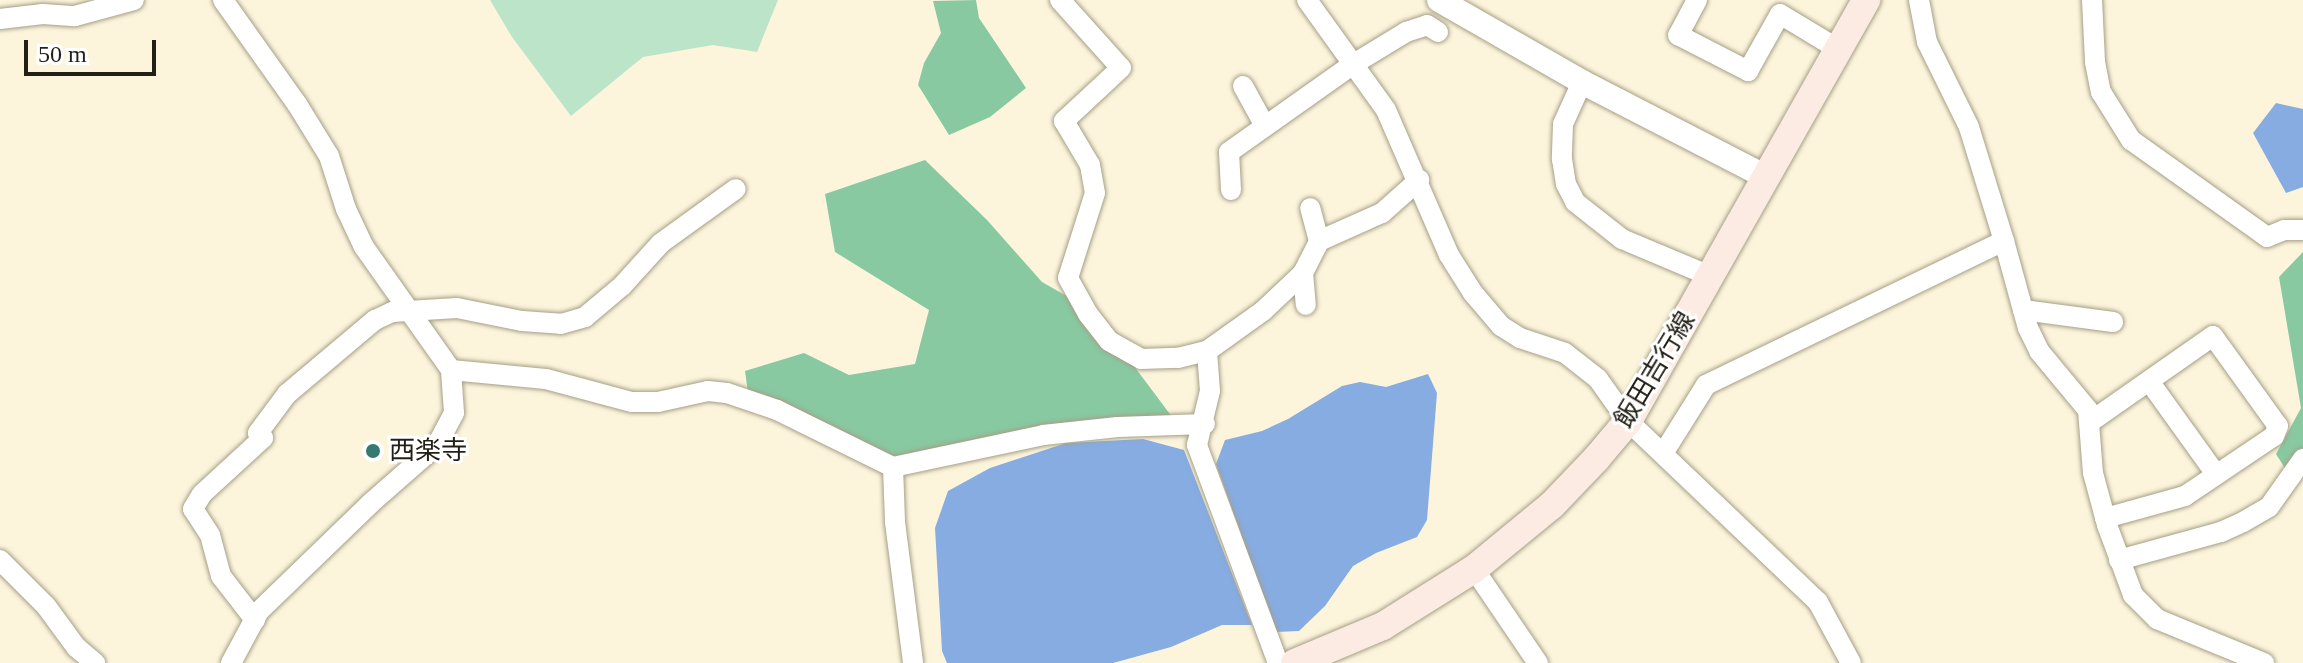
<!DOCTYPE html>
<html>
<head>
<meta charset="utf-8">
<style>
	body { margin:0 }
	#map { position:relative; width:2303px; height:663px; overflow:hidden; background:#fcf5dc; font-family:"Times New Roman","Noto Sans JP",serif }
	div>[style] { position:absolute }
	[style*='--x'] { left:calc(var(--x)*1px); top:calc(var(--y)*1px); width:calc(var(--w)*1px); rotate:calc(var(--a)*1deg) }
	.green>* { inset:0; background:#bbe4c9 }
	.forest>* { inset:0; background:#88c9a1 }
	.water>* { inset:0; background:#86ace2 }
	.roads { filter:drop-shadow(0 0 2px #a69f87) drop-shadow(0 0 2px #a69f87) }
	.minor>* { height:20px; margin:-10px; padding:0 10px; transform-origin:10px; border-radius:10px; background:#fff }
	.tertiary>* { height:24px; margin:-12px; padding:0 12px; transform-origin:12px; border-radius:12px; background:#fff }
	.secondary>* { height:28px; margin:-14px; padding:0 14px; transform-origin:14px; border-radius:14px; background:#fcebe2 }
	.dots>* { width:22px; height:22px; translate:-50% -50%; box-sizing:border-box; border:4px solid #fff; border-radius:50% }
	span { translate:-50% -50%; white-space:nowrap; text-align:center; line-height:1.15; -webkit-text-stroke:6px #fff; paint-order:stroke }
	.street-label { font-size:26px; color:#221f16 }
	.poi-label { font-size:26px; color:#221f16 }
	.left { translate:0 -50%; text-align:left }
	.scale { position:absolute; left:24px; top:40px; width:132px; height:36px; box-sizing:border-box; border:4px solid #221f16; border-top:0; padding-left:10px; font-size:24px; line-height:28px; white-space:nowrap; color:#221f16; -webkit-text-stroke:6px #fff; paint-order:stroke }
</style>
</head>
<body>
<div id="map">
	<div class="green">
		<div style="clip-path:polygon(490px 0,778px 0,757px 52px,713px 45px,643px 57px,571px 116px,512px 37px)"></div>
	</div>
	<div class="forest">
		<div style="clip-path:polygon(976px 0,979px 18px,1026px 88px,990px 117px,949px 135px,918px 85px,924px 63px,941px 33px,933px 1px)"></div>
		<div style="clip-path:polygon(925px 160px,987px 220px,1042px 282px,1093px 311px,1178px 425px,893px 467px,749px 400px,745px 371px,804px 353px,849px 375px,915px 364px,929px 310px,835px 252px,825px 194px)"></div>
		<div style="clip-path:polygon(2303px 252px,2303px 478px,2293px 481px,2276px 454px,2301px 408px,2279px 277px)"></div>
	</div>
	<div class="water">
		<div style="clip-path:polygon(2276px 103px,2303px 109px,2303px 187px,2286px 193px,2253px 133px)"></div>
		<div style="clip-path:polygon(1428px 374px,1437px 393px,1427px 520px,1417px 537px,1376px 553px,1353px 566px,1325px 606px,1299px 631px,1276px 632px,1216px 464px,1225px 440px,1262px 431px,1288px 419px,1342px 386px,1360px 382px,1386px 387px)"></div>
		<div style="clip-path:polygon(1143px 439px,1184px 450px,1252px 625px,1222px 625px,1171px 647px,1113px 663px,947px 663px,942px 651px,935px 528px,948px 491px,990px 468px,1066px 443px)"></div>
	</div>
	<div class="roads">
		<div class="minor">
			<div style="--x:223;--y:0;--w:128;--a:54.6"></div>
			<div style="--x:297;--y:104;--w:61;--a:58.4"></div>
			<div style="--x:329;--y:156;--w:56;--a:72.2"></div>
			<div style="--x:346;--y:209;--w:42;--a:64.7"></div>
			<div style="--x:364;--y:247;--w:151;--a:54.7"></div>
			<div style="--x:451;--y:370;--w:43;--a:86"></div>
			<div style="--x:454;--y:413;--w:36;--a:118"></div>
			<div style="--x:437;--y:445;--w:88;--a:138.7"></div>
			<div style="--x:371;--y:503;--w:156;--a:136"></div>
			<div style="--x:259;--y:611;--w:59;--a:118.3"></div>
			<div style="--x:1060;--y:0;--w:91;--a:48.1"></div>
			<div style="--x:1121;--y:68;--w:78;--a:137.1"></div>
			<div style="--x:1064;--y:121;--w:51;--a:59.4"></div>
			<div style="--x:1090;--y:165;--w:28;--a:80"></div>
			<div style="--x:1095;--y:193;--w:89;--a:107.6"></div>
			<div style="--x:1068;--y:278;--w:41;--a:60.9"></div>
			<div style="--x:1088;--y:314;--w:34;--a:52"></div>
			<div style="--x:1109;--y:341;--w:37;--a:29"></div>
			<div style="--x:1141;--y:359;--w:37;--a:-2"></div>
			<div style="--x:1178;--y:358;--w:30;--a:-14"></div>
			<div style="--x:1307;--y:0;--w:135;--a:54.3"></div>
			<div style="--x:1386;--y:110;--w:158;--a:66.5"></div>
			<div style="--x:1449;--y:255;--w:45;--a:57.7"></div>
			<div style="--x:1473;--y:293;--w:43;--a:49.7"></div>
			<div style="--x:1501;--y:326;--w:22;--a:32"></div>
			<div style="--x:1520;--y:338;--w:47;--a:18.4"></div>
			<div style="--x:1565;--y:353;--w:42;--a:38.2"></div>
			<div style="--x:1598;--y:379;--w:52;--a:54.5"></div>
			<div style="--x:1628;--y:421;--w:262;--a:43.6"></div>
			<div style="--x:1818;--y:602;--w:69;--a:61.6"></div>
			<div style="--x:1697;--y:0;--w:40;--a:118"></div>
			<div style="--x:1678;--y:35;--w:79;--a:27.2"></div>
			<div style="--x:1748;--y:71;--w:65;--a:-60.7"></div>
			<div style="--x:1780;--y:14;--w:68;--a:31.1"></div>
			<div style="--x:2092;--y:0;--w:62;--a:87.2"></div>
			<div style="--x:2095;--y:62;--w:31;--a:79"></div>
			<div style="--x:2101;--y:92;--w:57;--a:58"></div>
			<div style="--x:2131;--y:140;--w:167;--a:35.5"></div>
			<div style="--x:2267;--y:237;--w:18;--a:-22"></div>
			<div style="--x:2284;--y:230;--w:19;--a:0"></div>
			<div style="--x:0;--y:19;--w:43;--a:-6.6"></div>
			<div style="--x:43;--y:14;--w:32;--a:4"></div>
			<div style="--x:75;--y:16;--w:61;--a:-15.2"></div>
			<div style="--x:1582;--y:82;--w:46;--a:114.3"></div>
			<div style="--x:1563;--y:124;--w:35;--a:92"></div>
			<div style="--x:1562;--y:159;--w:25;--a:81"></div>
			<div style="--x:1566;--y:184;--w:20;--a:63"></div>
			<div style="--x:1575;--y:202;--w:60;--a:38.2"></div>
			<div style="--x:1622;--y:239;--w:95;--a:22.8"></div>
			<div style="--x:1243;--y:86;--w:46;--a:61.2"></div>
			<div style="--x:1231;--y:190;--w:38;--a:-93"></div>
			<div style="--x:1229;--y:152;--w:151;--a:-35.3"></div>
			<div style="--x:1352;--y:65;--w:63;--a:-31.4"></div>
			<div style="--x:1406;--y:32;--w:22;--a:-18"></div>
			<div style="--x:1427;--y:25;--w:13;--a:32"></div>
			<div style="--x:1319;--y:241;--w:69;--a:-24"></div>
			<div style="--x:1382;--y:213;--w:50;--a:-41.7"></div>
			<div style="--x:2004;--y:241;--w:90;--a:74.6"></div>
			<div style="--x:2028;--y:328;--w:25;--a:64"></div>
			<div style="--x:2039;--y:351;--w:77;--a:50.3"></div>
			<div style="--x:2088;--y:410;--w:63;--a:85.5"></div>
			<div style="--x:2093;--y:473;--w:54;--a:74.9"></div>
			<div style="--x:2107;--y:525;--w:75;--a:69.6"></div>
			<div style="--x:2133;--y:595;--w:34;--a:45"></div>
			<div style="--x:2157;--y:619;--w:116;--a:22.4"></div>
			<div style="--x:1303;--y:273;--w:32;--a:85"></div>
			<div style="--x:2023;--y:310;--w:91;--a:7.6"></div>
			<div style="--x:451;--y:370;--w:95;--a:5.4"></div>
			<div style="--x:546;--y:379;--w:89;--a:15"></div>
			<div style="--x:632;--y:402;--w:26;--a:0"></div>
			<div style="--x:658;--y:402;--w:51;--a:-12.4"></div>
			<div style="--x:708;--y:391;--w:19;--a:6"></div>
			<div style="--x:727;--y:393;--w:53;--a:18.8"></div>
			<div style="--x:777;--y:410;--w:129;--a:26.2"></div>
			<div style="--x:893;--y:467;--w:153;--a:-12"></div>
			<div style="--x:1043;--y:435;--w:75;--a:-6.1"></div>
			<div style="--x:1118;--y:427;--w:87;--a:-2"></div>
			<div style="--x:2149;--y:381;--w:113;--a:54.3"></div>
			<div style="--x:2090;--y:422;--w:150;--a:-35"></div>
			<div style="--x:2213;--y:336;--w:111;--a:54.2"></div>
			<div style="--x:2278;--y:426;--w:11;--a:112"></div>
			<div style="--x:2274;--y:436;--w:107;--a:146"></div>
			<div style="--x:2185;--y:496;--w:83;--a:164.6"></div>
			<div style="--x:1664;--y:452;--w:79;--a:-57.9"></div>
			<div style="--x:1706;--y:385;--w:331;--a:-25.8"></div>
			<div style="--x:2004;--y:241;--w:119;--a:-107.1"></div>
			<div style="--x:1969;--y:127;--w:95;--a:-116.3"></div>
			<div style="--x:1927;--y:42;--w:43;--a:-100.8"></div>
			<div style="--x:893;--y:467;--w:55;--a:87.9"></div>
			<div style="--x:895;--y:522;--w:142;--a:82.7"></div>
			<div style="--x:0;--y:560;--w:65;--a:45"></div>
			<div style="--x:46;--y:606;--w:51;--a:53.8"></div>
			<div style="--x:76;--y:647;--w:25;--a:40"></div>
			<div style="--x:2119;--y:560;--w:106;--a:-15.4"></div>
			<div style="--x:2221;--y:532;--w:24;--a:-24"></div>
			<div style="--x:2243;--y:522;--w:30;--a:-30"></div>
			<div style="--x:2269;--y:507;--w:59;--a:-54.7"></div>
			<div style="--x:1474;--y:569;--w:114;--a:55.8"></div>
			<div style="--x:255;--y:620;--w:56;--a:-127.7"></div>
			<div style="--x:221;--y:576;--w:42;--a:-105"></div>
			<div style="--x:210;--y:535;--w:31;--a:-123"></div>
			<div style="--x:193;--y:509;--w:17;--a:-59"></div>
			<div style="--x:202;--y:494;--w:83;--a:-42.6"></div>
			<div style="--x:263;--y:438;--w:7;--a:-135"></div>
			<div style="--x:258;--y:433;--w:49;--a:-53.4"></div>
			<div style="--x:287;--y:394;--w:115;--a:-40.1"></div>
			<div style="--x:375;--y:320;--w:19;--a:-25"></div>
			<div style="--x:392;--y:312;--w:65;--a:-3.5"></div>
			<div style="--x:457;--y:308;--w:66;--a:11.3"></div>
			<div style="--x:522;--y:321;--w:39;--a:4"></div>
			<div style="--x:561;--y:324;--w:25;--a:-16"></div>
			<div style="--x:585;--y:317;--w:48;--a:-40"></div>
			<div style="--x:622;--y:286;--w:58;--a:-47.8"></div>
			<div style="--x:661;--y:243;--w:92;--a:-35.8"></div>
			<div style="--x:1278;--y:663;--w:233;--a:-110.4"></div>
			<div style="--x:1197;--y:445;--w:56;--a:-76.5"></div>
			<div style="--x:1210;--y:391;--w:40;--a:-94.3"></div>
			<div style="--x:1207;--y:351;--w:69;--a:-35.5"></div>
			<div style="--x:1263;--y:311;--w:55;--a:-43.5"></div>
			<div style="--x:1303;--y:273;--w:36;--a:-63"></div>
			<div style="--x:1319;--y:241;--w:34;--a:-105"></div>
		</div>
		<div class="tertiary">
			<div style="--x:1439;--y:0;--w:165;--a:29.8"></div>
			<div style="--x:1582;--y:82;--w:207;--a:27.3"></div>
		</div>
		<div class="secondary">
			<div style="--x:1295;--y:663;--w:95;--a:-22.8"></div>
			<div style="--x:1383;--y:626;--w:107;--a:-32.1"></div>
			<div style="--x:1474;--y:569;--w:101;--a:-39.4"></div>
			<div style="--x:1552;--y:505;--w:64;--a:-46.3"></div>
			<div style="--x:1596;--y:459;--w:50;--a:-49.9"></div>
			<div style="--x:1628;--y:421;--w:484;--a:-60.5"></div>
		</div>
	</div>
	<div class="dots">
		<div style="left:373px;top:451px;background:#347a70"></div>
	</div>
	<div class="street-label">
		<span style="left:1655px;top:370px;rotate:-59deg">飯田吉行線</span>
	</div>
	<div class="poi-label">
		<span class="left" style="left:389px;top:451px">西楽寺</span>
	</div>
	<div class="scale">50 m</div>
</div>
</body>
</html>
